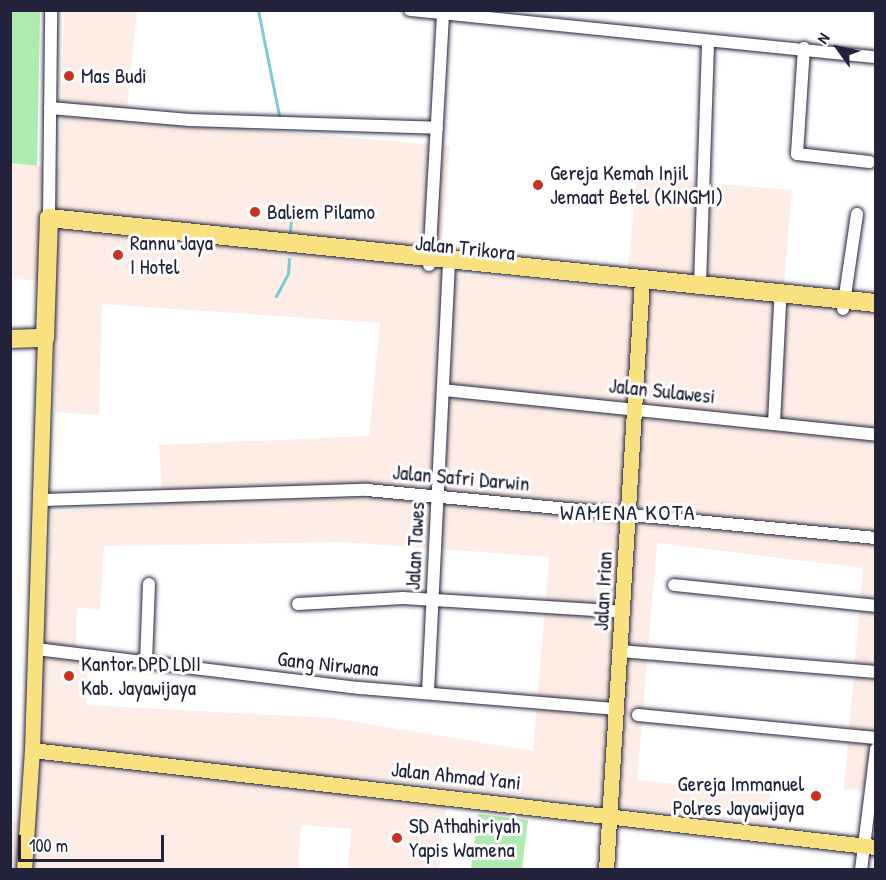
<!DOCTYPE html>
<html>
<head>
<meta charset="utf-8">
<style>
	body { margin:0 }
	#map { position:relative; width:886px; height:880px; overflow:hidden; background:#fff; font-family:"Patrick Hand",sans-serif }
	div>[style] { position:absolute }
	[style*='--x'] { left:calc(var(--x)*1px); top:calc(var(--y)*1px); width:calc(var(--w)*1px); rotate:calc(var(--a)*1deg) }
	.built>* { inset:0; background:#fdede6 }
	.green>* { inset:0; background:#afebb0 }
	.stream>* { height:3px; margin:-1.5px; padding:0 1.5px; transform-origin:1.5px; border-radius:1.5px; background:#7acbd4 }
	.roads { filter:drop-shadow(0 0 2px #22223b) drop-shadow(0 0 2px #22223b) }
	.minor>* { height:12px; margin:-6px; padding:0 6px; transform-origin:6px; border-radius:6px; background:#fff }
	.major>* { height:15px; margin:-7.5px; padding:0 7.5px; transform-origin:7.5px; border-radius:7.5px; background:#fae180 }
	.highway>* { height:18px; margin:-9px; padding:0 9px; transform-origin:9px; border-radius:9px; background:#fae180 }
	.dots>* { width:16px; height:16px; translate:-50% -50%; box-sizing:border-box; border:3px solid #fff; border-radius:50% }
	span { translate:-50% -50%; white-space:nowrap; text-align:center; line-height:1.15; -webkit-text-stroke:6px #fff; paint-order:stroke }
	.poi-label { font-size:21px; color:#22223b }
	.left { translate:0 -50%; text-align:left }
	.right { translate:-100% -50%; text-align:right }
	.street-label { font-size:21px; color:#22223b }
	.neighbourhood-label { font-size:22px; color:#22223b; letter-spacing:1.5px }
	.frame { position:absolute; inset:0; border:12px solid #22223b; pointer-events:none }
	.north { position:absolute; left:808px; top:18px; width:60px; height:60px; -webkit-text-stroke:4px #fff; paint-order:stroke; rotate:303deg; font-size:16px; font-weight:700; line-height:24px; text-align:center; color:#22223b }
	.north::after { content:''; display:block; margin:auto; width:21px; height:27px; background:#22223b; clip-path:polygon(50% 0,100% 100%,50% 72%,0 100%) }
	.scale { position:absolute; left:18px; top:835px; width:146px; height:27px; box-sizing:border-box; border:3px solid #22223b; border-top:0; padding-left:8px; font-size:18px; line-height:21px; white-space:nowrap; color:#22223b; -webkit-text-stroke:4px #fff; paint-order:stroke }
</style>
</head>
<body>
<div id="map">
	<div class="built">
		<div style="clip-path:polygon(64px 11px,137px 11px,126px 119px,450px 146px,439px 273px,626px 288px,637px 177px,792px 190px,783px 295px,875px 305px,876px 711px,868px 791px,844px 789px,863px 568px,657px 543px,637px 780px,770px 793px,767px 823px,358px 777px,356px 796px,446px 806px,439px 869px,348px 869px,351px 829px,301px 825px,298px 869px,11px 870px,11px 821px,35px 821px,44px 658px,88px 661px,86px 705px,332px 718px,533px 751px,549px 557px,343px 542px,104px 546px,100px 609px,77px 608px,76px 650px,44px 645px,52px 512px,163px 504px,159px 445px,369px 436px,380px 323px,102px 304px,99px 415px,55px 412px,54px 282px,11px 279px,10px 163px,60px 169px)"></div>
	</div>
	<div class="green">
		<div style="clip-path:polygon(11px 10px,40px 11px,37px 166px,11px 163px)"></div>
		<div style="clip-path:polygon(478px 814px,528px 820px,522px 869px,471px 869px)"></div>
	</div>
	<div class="stream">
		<div style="--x:258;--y:10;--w:107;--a:78.7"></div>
		<div style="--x:290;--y:231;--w:24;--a:-85"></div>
		<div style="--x:276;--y:296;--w:26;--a:-62"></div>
		<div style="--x:288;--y:273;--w:14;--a:-86"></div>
	</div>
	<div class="roads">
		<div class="minor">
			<div style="--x:410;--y:10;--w:468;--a:5.8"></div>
			<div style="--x:804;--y:48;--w:106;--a:93.8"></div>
			<div style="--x:797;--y:154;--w:73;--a:6.3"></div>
			<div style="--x:50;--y:108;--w:140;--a:4.9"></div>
			<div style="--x:189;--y:120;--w:248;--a:1.8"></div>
			<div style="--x:49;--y:218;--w:208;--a:-89.4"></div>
			<div style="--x:429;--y:265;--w:251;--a:-86.8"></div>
			<div style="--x:700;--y:285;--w:244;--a:-88.1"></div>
			<div style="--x:843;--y:309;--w:96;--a:-81.6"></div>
			<div style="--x:443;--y:390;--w:435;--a:5.9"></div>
			<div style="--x:774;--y:423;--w:120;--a:-87.1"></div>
			<div style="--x:42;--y:500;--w:325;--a:-1.8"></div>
			<div style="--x:367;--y:490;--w:511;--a:5.39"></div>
			<div style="--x:674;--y:585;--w:203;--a:5.9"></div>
			<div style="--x:298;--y:604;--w:105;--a:-3.3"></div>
			<div style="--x:403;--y:598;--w:220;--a:3.6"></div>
			<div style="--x:36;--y:649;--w:326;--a:6.9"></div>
			<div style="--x:360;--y:688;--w:258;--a:4.7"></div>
			<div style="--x:620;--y:651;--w:257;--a:4.7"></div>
			<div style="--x:146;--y:662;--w:78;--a:-87.8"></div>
			<div style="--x:428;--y:692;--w:435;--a:-87.2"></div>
			<div style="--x:638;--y:715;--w:239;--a:5.5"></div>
			<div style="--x:861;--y:870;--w:122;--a:-82.9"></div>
		</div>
		<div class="major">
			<div style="--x:32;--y:750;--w:850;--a:6.56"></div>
			<div style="--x:24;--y:870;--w:120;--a:-86.2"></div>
			<div style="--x:32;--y:750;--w:412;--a:-88.2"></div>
			<div style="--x:606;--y:870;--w:592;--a:-86.51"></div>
		</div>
		<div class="highway">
			<div style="--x:10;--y:339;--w:35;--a:-2"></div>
			<div style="--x:45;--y:338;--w:120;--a:-88.1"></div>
			<div style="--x:49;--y:218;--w:831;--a:5.87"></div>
		</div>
	</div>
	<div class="dots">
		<div style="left:69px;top:76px;background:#c8321e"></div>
		<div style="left:538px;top:185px;background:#c8321e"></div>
		<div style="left:255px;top:212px;background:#c8321e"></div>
		<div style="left:118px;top:255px;background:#c8321e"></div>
		<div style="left:69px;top:676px;background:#c8321e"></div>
		<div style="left:816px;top:796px;background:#c8321e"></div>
		<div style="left:397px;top:838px;background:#c8321e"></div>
	</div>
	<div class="poi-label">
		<span class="left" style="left:81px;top:76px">Mas Budi</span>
		<span class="left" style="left:550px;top:185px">Gereja Kemah Injil<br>Jemaat Betel (KINGMI)</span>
		<span class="left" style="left:267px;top:212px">Baliem Pilamo</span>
		<span class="left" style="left:130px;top:255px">Rannu Jaya<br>I Hotel</span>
		<span class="left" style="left:81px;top:676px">Kantor DPD LDII<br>Kab. Jayawijaya</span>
		<span class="right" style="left:804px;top:796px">Gereja Immanuel<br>Polres Jayawijaya</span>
		<span class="left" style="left:409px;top:838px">SD Athahiriyah<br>Yapis Wamena</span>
	</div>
	<div class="street-label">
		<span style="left:465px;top:248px;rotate:6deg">Jalan Trikora</span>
		<span style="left:662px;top:391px;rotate:6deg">Jalan Sulawesi</span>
		<span style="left:461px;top:478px;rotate:5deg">Jalan Safri Darwin</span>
		<span style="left:415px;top:546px;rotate:-87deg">Jalan Tawes</span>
		<span style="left:603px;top:591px;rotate:-87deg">Jalan Irian</span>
		<span style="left:328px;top:664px;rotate:6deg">Gang Nirwana</span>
		<span style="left:456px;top:776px;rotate:6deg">Jalan Ahmad Yani</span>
	</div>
	<div class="neighbourhood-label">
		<span style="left:628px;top:513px">WAMENA KOTA</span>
	</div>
	<div class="frame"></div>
	<div class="north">N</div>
	<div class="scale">100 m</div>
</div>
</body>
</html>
